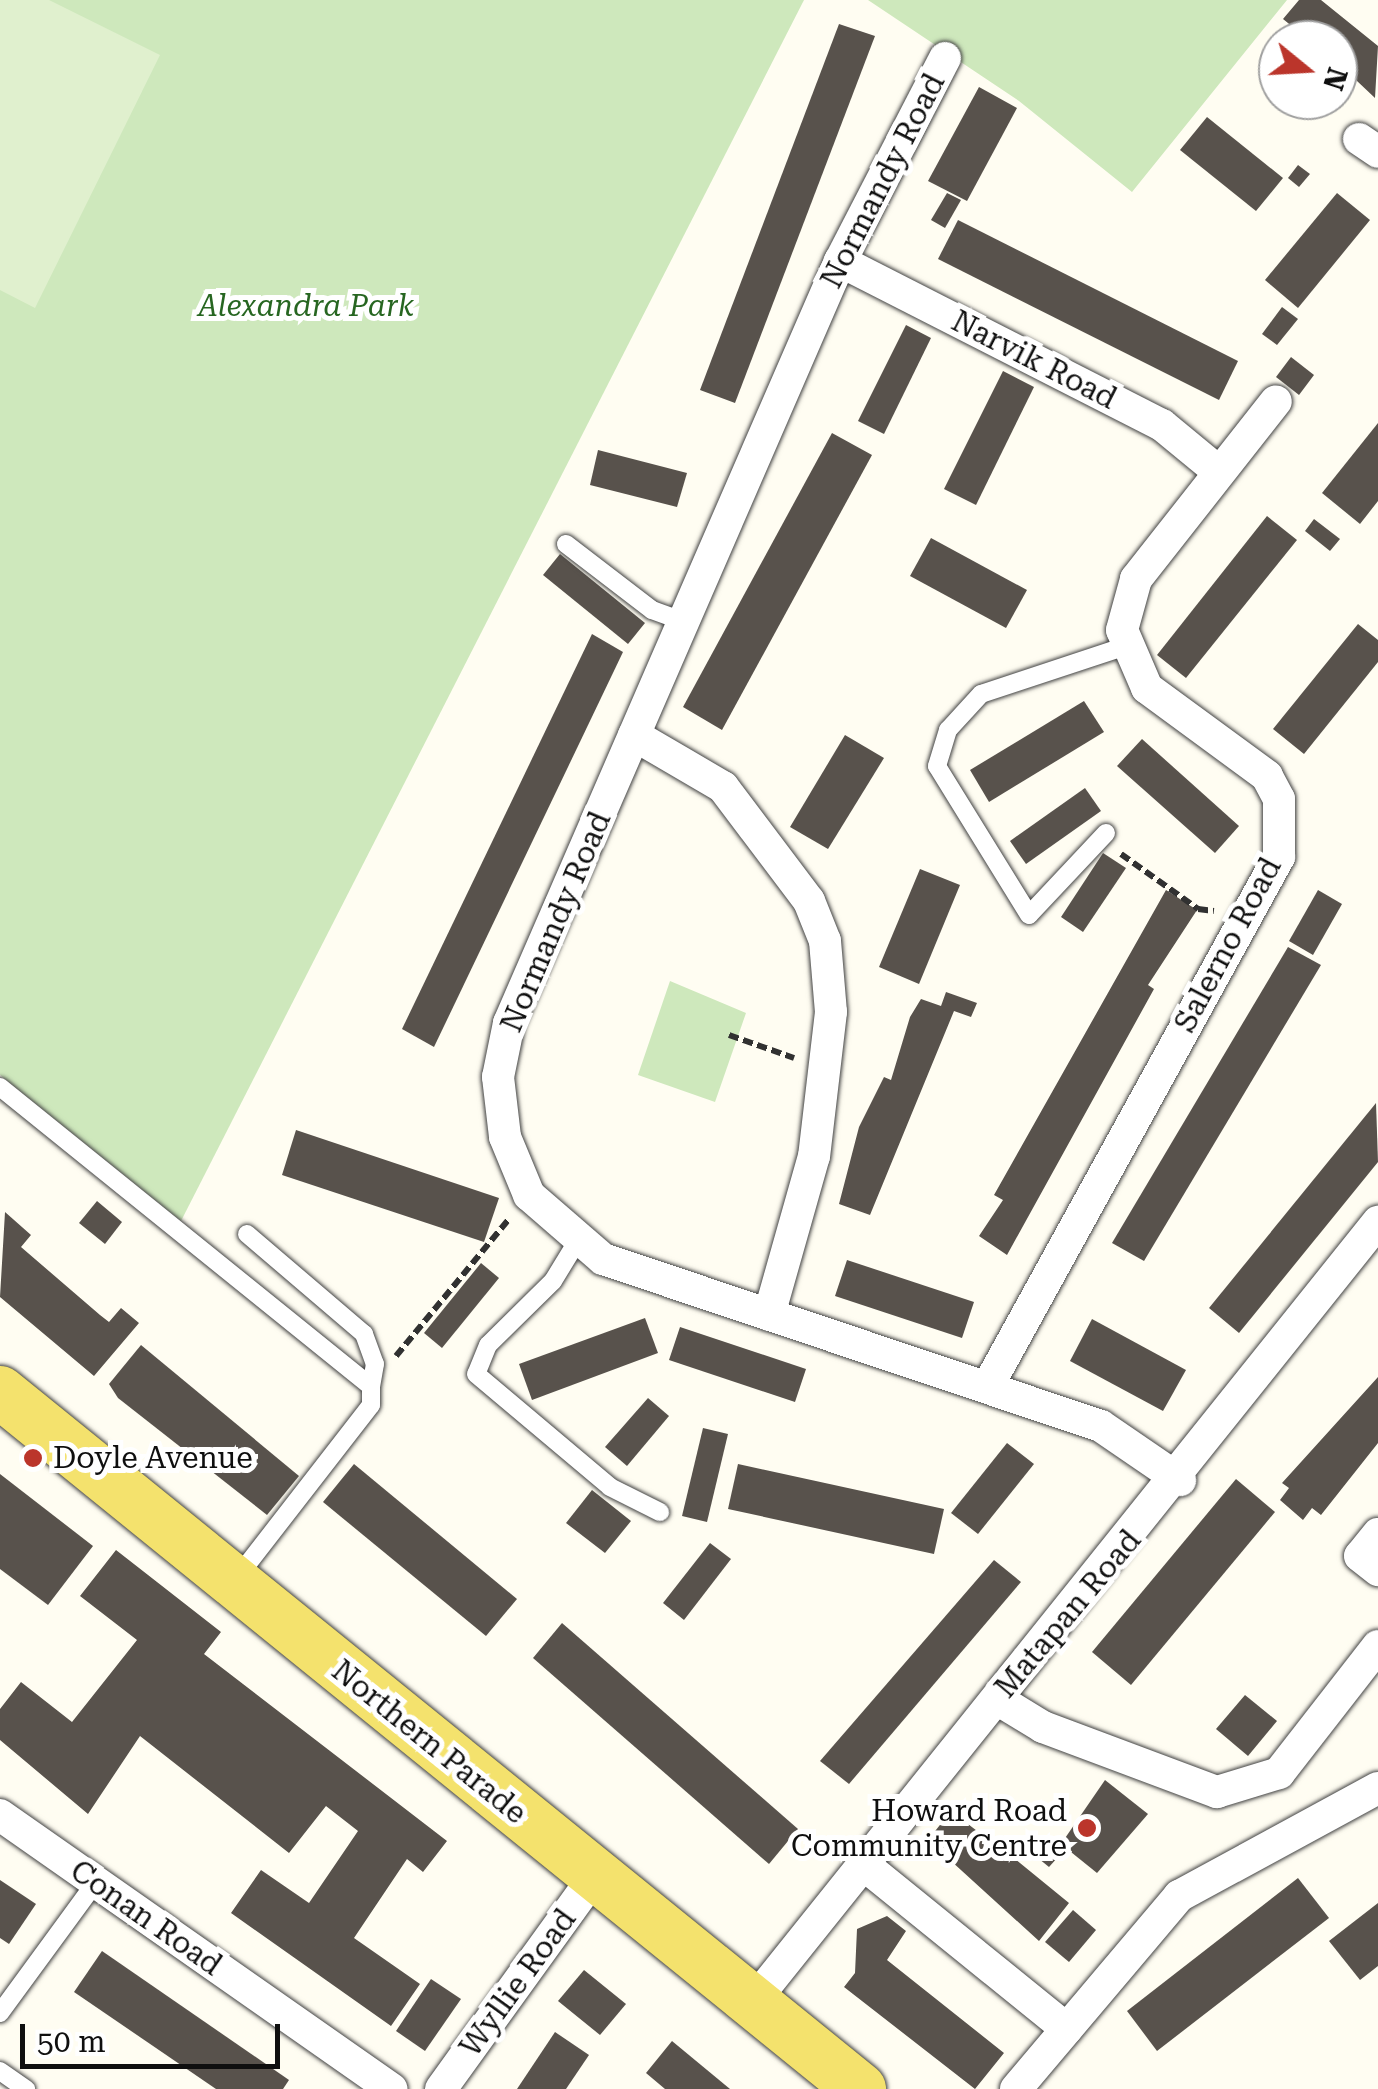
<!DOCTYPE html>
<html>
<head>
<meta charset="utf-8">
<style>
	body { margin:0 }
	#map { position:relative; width:1378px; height:2089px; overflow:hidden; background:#fffdf2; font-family:"Roboto Serif",serif }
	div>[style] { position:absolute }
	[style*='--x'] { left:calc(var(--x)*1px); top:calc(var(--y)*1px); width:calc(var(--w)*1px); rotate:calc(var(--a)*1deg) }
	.green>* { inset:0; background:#cee8bc }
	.pitch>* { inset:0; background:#e0f0ce }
	.building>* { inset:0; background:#58524c }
	.path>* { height:6px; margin-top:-3px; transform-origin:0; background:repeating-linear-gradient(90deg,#313131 0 10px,transparent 0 15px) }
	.roads { filter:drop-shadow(0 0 2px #424242) drop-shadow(0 0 2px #424242) }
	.service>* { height:18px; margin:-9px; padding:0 9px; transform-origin:9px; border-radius:9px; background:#fff }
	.minor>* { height:32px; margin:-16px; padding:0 16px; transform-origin:16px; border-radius:16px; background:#fff }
	.primary>* { height:52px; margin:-26px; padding:0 26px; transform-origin:26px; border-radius:26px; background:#f4e26d }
	.dots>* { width:28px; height:28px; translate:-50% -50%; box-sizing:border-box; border:5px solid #fff; border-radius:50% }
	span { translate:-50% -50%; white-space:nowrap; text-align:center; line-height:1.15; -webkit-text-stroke:10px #fff; paint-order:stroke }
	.street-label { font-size:30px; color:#0f0f0f }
	.park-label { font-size:30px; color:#276621; font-style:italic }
	.poi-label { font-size:30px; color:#0f0f0f }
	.left { translate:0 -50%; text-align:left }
	.right { translate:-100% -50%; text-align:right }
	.north { position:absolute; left:1258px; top:20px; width:100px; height:100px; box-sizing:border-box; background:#fff; border:2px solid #9f9f9f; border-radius:50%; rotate:108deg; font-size:28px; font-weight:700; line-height:40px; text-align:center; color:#0f0f0f }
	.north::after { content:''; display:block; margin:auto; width:35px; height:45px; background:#bb352b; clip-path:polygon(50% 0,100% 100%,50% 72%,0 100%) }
	.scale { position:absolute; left:20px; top:2024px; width:260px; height:45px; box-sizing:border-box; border:5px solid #0f0f0f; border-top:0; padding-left:12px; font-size:30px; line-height:35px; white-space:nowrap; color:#0f0f0f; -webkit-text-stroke:8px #fff; paint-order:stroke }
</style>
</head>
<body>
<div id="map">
	<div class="green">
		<div style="clip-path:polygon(0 0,804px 0,181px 1221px,0 1075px)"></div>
		<div style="clip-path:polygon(868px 0,1287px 0,1132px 192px,1019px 101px)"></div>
		<div style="clip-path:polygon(670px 981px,746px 1013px,715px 1102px,638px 1075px)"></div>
	</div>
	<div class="pitch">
		<div style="clip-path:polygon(0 0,49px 0,160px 55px,35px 308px,0 290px)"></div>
	</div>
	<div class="building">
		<div style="clip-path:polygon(1299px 0,1321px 0,1378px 46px,1375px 98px,1338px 63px,1338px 40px,1309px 40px,1283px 19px)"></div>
		<div style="clip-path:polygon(839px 24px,875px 36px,735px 403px,700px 390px)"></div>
		<div style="clip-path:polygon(979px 87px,1017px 108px,967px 201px,928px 181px)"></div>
		<div style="clip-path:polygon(1207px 117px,1283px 178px,1256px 211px,1180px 150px)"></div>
		<div style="clip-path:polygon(1298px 165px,1310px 174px,1299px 187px,1288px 178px)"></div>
		<div style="clip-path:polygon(947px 193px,961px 200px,945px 228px,931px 220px)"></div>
		<div style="clip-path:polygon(1337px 193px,1370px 220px,1298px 308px,1265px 280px)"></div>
		<div style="clip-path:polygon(958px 220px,1238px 361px,1219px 400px,938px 259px)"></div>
		<div style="clip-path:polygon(1282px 307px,1298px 319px,1277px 345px,1262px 334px)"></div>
		<div style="clip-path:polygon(906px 325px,931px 338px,884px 434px,858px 421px)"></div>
		<div style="clip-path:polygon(1291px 357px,1314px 375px,1299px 395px,1276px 377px)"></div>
		<div style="clip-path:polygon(1003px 371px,1034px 387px,976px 505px,944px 489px)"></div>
		<div style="clip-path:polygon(1378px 423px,1378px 501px,1360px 524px,1322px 493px)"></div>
		<div style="clip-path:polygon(832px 433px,872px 455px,722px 730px,683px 707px)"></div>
		<div style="clip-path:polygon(598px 450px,687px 473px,677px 507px,590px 485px)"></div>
		<div style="clip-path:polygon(1267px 516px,1297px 540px,1186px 678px,1157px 655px)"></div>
		<div style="clip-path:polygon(1314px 519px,1340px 539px,1330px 551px,1305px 531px)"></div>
		<div style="clip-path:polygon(931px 538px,1027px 590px,1006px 628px,910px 576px)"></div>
		<div style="clip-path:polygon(560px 554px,645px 623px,628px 644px,543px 575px)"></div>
		<div style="clip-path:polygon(1358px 624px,1378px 640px,1378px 662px,1304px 754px,1273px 729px)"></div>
		<div style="clip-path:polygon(592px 634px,623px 652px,434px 1047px,402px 1029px)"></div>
		<div style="clip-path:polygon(1084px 701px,1104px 732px,989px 802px,970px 770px)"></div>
		<div style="clip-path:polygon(845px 735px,884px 758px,828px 849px,790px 827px)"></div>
		<div style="clip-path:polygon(1142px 739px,1239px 826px,1215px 853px,1117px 766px)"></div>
		<div style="clip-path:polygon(1085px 788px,1101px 811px,1026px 864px,1010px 841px)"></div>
		<div style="clip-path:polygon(1103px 853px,1126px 868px,1083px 932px,1061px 917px)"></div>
		<div style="clip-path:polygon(920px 869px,960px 885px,919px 984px,879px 967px)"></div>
		<div style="clip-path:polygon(1166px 890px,1197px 910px,1148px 985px,1154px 989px,1007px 1255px,979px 1236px,1003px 1200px,994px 1195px)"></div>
		<div style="clip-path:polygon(1318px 890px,1342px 904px,1313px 955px,1289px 941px)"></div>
		<div style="clip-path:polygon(1288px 947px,1321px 965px,1144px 1261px,1112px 1243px)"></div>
		<div style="clip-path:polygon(946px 992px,977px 1003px,971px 1017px,954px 1011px,870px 1215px,839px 1204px,859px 1127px,884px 1077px,891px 1080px,910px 1017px,921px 999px,941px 1006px)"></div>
		<div style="clip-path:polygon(1376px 1103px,1378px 1162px,1239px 1333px,1209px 1308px)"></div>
		<div style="clip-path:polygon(296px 1130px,499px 1198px,484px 1242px,282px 1175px)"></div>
		<div style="clip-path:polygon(97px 1201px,122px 1222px,105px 1244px,79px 1223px)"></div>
		<div style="clip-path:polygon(5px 1212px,31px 1235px,21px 1247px,100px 1315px,109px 1322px,121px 1308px,139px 1323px,94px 1376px,0 1297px)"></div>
		<div style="clip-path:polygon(847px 1260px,974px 1302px,962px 1338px,835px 1296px)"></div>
		<div style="clip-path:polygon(481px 1263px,499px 1278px,442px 1348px,424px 1333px)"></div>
		<div style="clip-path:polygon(645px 1318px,658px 1353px,532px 1400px,519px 1364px)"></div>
		<div style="clip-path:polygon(1092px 1319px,1186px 1370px,1163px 1411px,1070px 1361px)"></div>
		<div style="clip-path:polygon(680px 1327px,806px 1369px,795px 1402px,669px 1360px)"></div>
		<div style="clip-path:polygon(141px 1345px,299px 1476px,267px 1515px,118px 1398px,109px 1384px)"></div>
		<div style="clip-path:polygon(1378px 1377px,1378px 1443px,1321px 1515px,1312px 1508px,1303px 1520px,1280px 1500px,1289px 1488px,1282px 1483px)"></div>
		<div style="clip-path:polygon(648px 1398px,669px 1416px,627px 1466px,605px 1447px)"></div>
		<div style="clip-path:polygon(703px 1428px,728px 1434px,707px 1522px,682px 1516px)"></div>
		<div style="clip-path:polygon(1007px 1443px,1034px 1464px,978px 1534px,951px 1513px)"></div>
		<div style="clip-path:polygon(354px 1464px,517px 1599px,486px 1636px,323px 1502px)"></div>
		<div style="clip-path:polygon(738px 1464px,944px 1509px,934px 1554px,728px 1509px)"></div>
		<div style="clip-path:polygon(0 1474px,93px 1546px,48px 1605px,0 1569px)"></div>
		<div style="clip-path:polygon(1236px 1479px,1275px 1512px,1131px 1685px,1092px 1652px)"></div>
		<div style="clip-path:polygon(592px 1490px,631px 1521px,605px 1553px,566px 1523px)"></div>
		<div style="clip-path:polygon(710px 1543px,731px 1559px,684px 1620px,663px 1603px)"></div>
		<div style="clip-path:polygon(116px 1550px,221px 1632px,204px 1654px,447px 1841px,423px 1872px,407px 1859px,354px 1938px,420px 1984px,391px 2026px,231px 1913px,261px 1870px,309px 1903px,358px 1831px,326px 1806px,289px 1853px,140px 1736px,88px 1814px,0 1740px,0 1709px,21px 1682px,72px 1722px,137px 1640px,80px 1596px)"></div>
		<div style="clip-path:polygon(994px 1560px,1021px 1582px,849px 1784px,820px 1761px)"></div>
		<div style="clip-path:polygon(562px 1623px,798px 1829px,769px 1864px,533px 1658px)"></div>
		<div style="clip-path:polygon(1245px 1695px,1277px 1721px,1248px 1756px,1216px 1729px)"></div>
		<div style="clip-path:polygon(1105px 1780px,1148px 1814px,1097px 1873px,1061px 1844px)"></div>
		<div style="clip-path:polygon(951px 1811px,981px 1834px,975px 1844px,983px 1833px,1069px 1903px,1039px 1941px,928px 1840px)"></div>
		<div style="clip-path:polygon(1031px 1835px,1058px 1857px,1049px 1867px,1023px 1846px)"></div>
		<div style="clip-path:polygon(1298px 1878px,1329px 1918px,1157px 2051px,1127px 2011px)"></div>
		<div style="clip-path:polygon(0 1880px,36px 1904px,9px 1944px,0 1938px)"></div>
		<div style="clip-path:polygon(1378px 1903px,1378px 1966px,1360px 1980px,1329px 1941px)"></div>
		<div style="clip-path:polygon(1073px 1910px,1096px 1930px,1069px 1962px,1045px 1942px)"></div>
		<div style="clip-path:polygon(887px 1916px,906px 1931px,887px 1960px,1004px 2053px,975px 2089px,844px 1987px,855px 1973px,857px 1929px)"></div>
		<div style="clip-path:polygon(102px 1951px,289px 2080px,283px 2089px,216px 2089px,74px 1992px)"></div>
		<div style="clip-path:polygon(584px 1970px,626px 2004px,600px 2035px,558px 2001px)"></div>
		<div style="clip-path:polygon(431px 1979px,461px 1999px,425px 2051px,396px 2031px)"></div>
		<div style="clip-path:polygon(555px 2032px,589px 2055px,566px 2089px,517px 2089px)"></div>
		<div style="clip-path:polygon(672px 2041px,730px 2089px,665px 2089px,646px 2073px)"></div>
	</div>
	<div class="path">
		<div style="--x:1121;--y:854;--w:95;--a:35.5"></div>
		<div style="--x:1198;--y:909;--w:16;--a:7"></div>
		<div style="--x:729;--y:1035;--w:69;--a:19.5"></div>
		<div style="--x:396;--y:1356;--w:178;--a:-50.5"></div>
	</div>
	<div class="roads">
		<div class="service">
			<div style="--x:566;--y:544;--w:108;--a:37.5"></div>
			<div style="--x:652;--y:610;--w:33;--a:20"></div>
			<div style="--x:1106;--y:833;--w:112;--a:133.2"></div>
			<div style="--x:1029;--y:915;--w:175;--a:-121.7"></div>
			<div style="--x:937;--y:766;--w:38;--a:-73"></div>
			<div style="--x:948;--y:730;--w:49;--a:-47.5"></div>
			<div style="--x:981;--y:694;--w:150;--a:-18.3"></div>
			<div style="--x:0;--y:1087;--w:476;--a:38.9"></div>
			<div style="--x:371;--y:1386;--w:19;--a:90"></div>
			<div style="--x:371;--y:1405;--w:220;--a:127.8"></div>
			<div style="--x:247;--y:1234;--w:154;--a:40.5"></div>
			<div style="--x:364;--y:1334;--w:32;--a:70"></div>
			<div style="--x:375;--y:1364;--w:22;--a:100"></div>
			<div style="--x:578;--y:1240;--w:48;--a:121.4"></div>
			<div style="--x:553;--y:1281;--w:91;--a:135.4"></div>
			<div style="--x:488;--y:1345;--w:31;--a:112"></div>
			<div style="--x:476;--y:1374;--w:175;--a:40.1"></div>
			<div style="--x:610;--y:1487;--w:56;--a:26.6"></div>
			<div style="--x:0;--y:2013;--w:161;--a:-53.8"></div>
			<div style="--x:0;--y:2071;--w:32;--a:35"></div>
		</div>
		<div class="minor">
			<div style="--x:945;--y:58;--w:229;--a:117.3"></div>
			<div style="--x:840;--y:261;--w:831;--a:113.48"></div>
			<div style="--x:509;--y:1023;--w:55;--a:101.5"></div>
			<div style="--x:498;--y:1077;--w:60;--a:83.3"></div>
			<div style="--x:505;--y:1137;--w:63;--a:67.5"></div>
			<div style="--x:529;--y:1195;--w:98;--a:40.9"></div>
			<div style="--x:603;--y:1259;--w:525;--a:18.54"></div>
			<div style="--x:1101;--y:1426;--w:96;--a:34.4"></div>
			<div style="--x:1359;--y:139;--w:23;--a:34"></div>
			<div style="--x:840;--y:261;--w:361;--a:27"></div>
			<div style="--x:1162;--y:425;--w:74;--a:39.5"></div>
			<div style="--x:634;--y:735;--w:103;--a:30.3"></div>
			<div style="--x:723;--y:787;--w:143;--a:53"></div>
			<div style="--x:809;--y:901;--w:43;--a:68.2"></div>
			<div style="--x:825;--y:941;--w:71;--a:85.2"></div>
			<div style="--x:831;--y:1012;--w:145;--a:96.7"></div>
			<div style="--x:814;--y:1156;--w:165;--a:105.8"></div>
			<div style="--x:989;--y:1384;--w:602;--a:-61.18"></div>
			<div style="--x:1279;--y:857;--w:58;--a:-90"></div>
			<div style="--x:1279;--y:799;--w:26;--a:-118"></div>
			<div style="--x:1267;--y:776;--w:149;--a:-143.7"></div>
			<div style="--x:1147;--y:688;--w:63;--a:-113.3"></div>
			<div style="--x:1122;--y:630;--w:53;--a:-74.6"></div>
			<div style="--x:1136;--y:579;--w:226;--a:-51.8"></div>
			<div style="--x:1378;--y:1534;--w:28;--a:129"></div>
			<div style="--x:1360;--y:1556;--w:23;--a:38"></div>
			<div style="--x:997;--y:1699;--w:54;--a:31.3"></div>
			<div style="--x:1043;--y:1727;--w:186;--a:20.5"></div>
			<div style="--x:1217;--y:1792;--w:65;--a:-17"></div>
			<div style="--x:1279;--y:1773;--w:161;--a:-52.1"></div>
			<div style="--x:0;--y:1815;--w:478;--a:35"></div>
			<div style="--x:863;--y:1864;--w:262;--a:39"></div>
			<div style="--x:753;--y:2002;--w:1000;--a:-51.3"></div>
			<div style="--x:441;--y:2089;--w:261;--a:-54.2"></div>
			<div style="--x:1016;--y:2089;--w:253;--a:-49.8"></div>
			<div style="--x:1179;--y:1896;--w:226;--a:-28.5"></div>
		</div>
		<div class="primary">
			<div style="--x:0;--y:1392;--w:1107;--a:39.02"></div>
		</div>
	</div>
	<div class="dots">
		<div style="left:33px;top:1458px;background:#bb352b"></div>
		<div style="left:1087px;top:1828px;background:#bb352b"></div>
	</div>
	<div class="street-label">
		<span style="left:883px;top:181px;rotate:-63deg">Normandy Road</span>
		<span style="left:1034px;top:360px;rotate:27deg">Narvik Road</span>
		<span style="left:556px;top:922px;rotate:-67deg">Normandy Road</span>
		<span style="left:1228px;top:945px;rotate:-62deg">Salerno Road</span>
		<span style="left:1068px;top:1614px;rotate:-50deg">Matapan Road</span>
		<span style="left:429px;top:1742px;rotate:39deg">Northern Parade</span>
		<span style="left:146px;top:1918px;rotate:35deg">Conan Road</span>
		<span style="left:518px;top:1983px;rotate:-54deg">Wyllie Road</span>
	</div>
	<div class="park-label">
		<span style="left:306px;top:306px">Alexandra Park</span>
	</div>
	<div class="poi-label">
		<span class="left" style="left:53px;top:1458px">Doyle Avenue</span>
		<span class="right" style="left:1067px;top:1828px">Howard Road<br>Community Centre</span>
	</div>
	<div class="north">N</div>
	<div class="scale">50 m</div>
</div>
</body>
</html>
